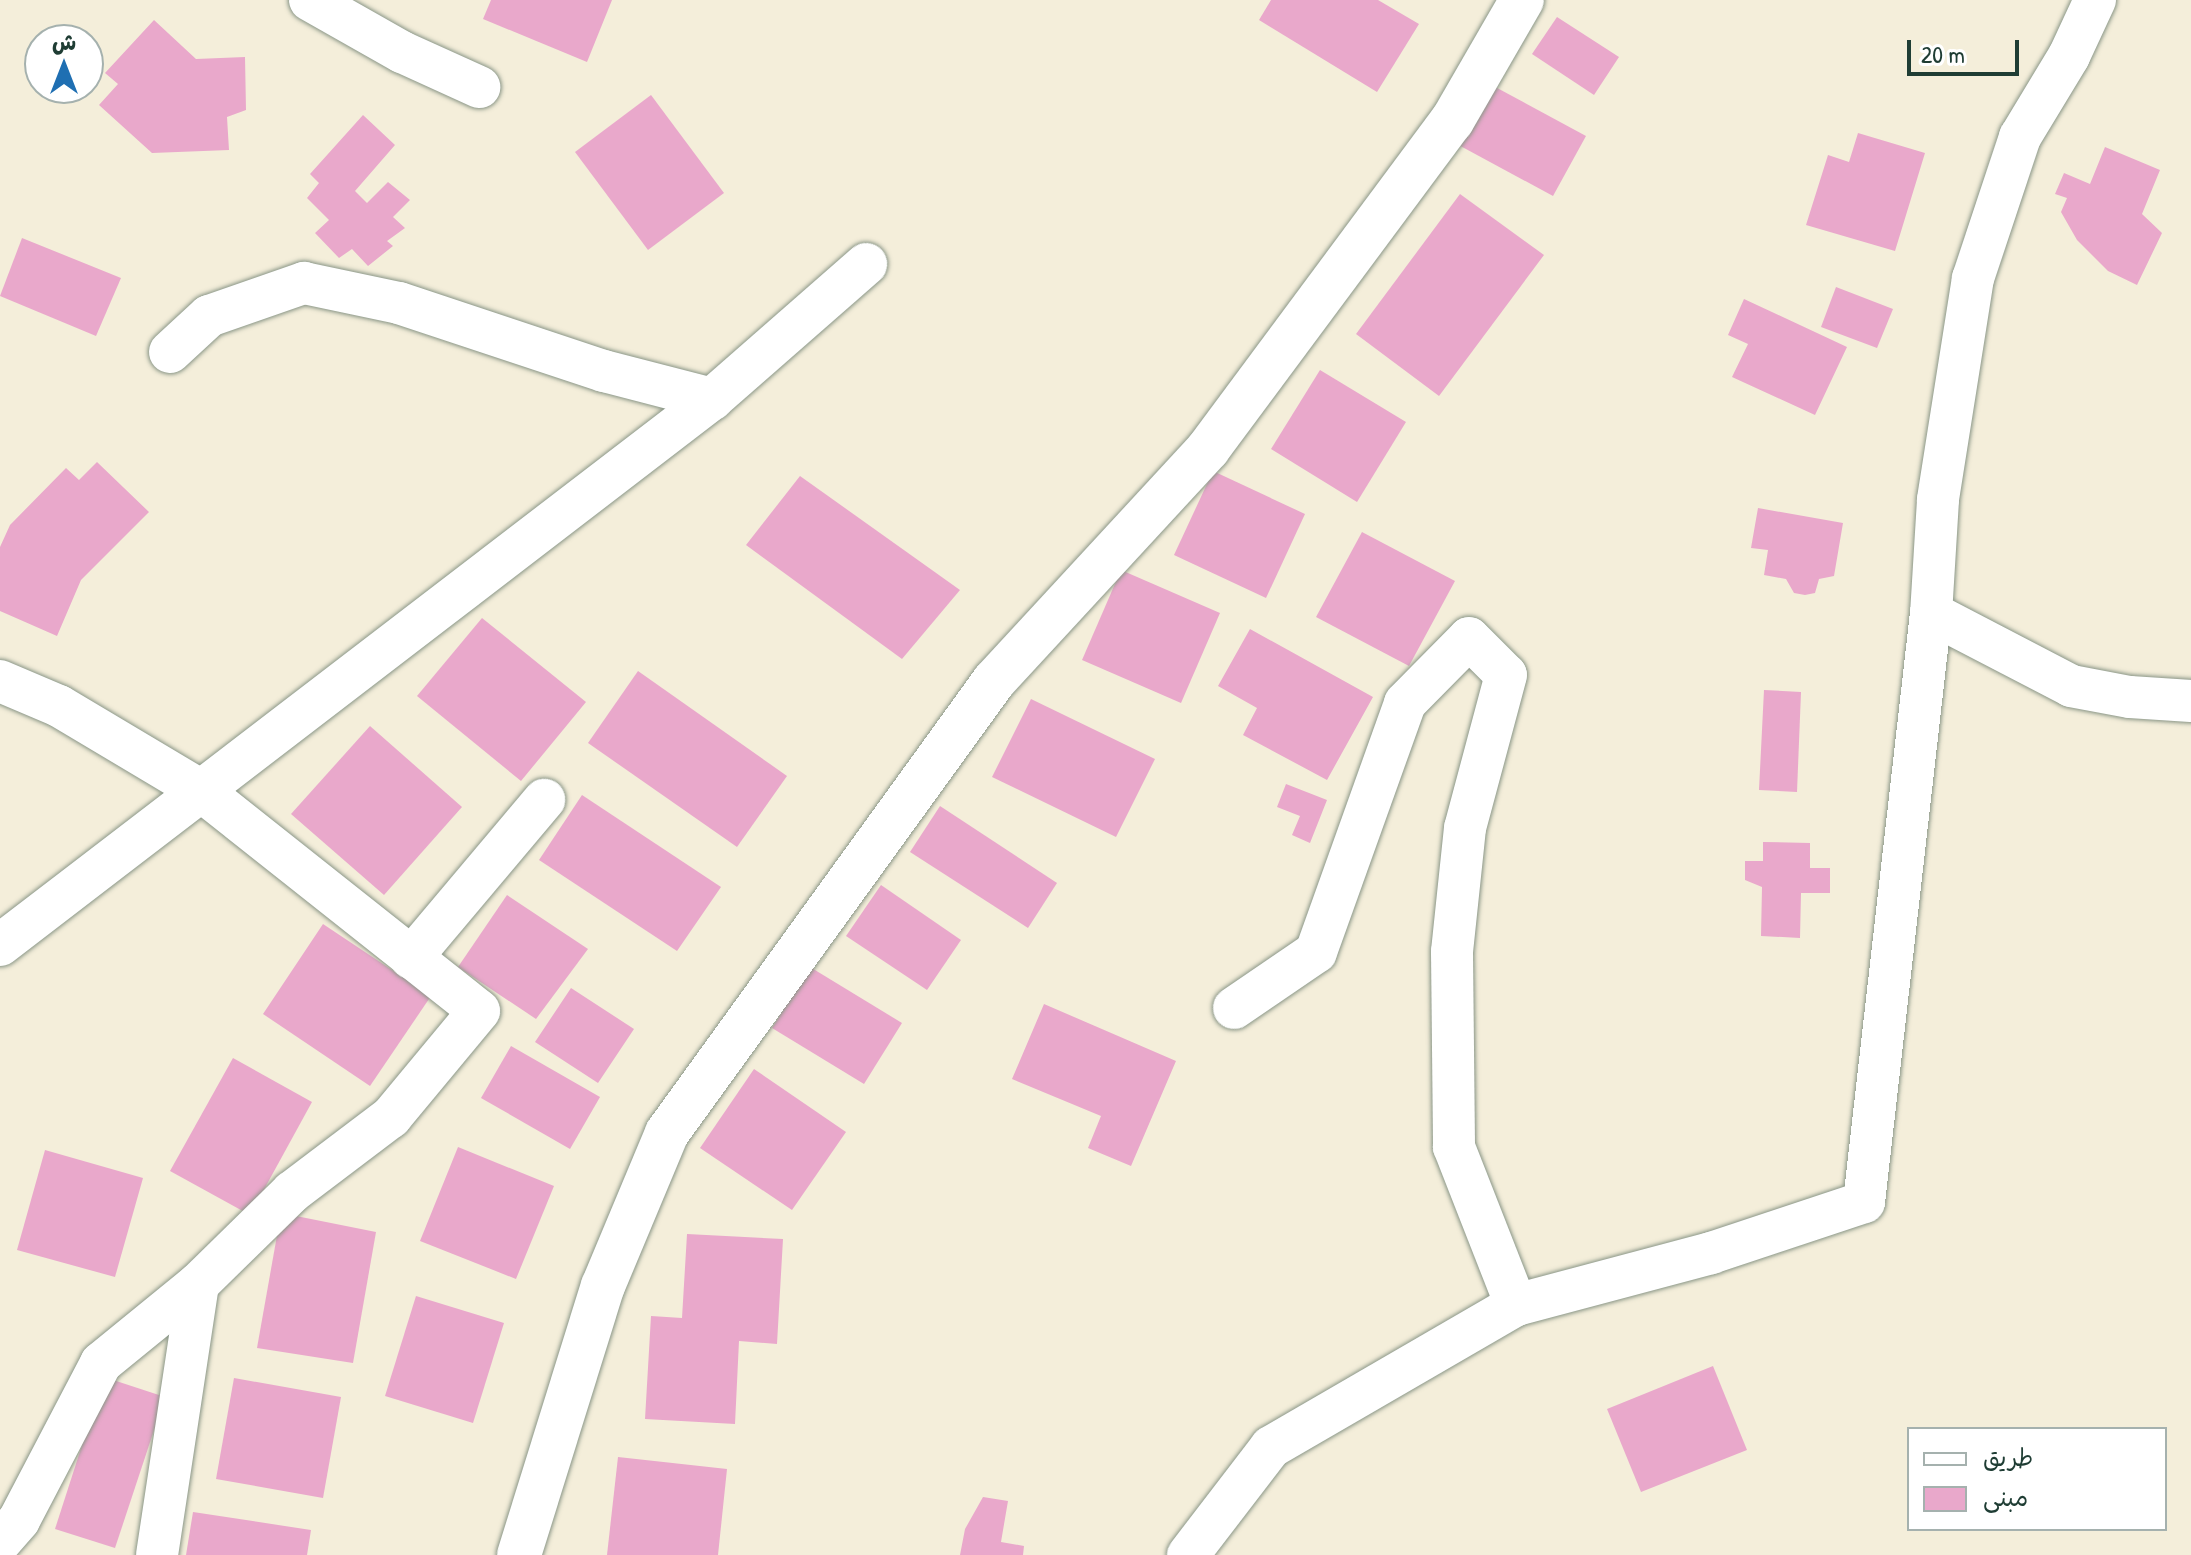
<!DOCTYPE html>
<html>
<head>
<meta charset="utf-8">
<style>
	body { margin:0 }
	#map { position:relative; width:2191px; height:1555px; overflow:hidden; background:#f4eeda; font-family:"Patrick Hand","Playpen Sans Arabic",sans-serif }
	div>[style] { position:absolute }
	[style*='--x'] { left:calc(var(--x)*1px); top:calc(var(--y)*1px); width:calc(var(--w)*1px); rotate:calc(var(--a)*1deg) }
	.building>* { inset:0; background:#e9a8cb }
	.roads { filter:drop-shadow(0 0 2px #8a9687) drop-shadow(0 0 2px #8a9687) }
	.minor>* { height:42px; margin:-21px; padding:0 21px; transform-origin:21px; border-radius:21px; background:#fff }
	.secondary>* { height:44px; margin:-22px; padding:0 22px; transform-origin:22px; border-radius:22px; background:#fff }
	span { translate:-50% -50%; white-space:nowrap; text-align:center; line-height:1.15; -webkit-text-stroke:8px #fff; paint-order:stroke }
	.legend { position:absolute; left:1907px; top:1427px; width:260px; height:104px; box-sizing:border-box; background:#fff; border:2px solid #a5b1ae; margin:0; padding:10px 14px; list-style:none; font-size:24px; color:#1f3d34 }
	.legend li { display:flex; align-items:center; gap:16px; height:40px }
	.legend b { width:40px; border:2px solid #a5b1ae }
	.north { position:absolute; left:24px; top:24px; width:80px; height:80px; box-sizing:border-box; background:#fff; border:2px solid #a5b1ae; border-radius:50%; rotate:0deg; font-size:22px; font-weight:700; line-height:32px; text-align:center; color:#1f3d34 }
	.north::after { content:''; display:block; margin:auto; width:28px; height:36px; background:#1f6fb2; clip-path:polygon(50% 0,100% 100%,50% 72%,0 100%) }
	.scale { position:absolute; left:1907px; top:40px; width:112px; height:36px; box-sizing:border-box; border:4px solid #1f3d34; border-top:0; padding-left:10px; font-size:24px; line-height:28px; white-space:nowrap; color:#1f3d34; -webkit-text-stroke:6px #fff; paint-order:stroke }
</style>
</head>
<body>
<div id="map">
	<div class="building">
		<div style="clip-path:polygon(491px 0,612px 0,587px 62px,483px 19px)"></div>
		<div style="clip-path:polygon(1271px 0,1378px 0,1419px 24px,1377px 92px,1259px 20px)"></div>
		<div style="clip-path:polygon(1557px 17px,1619px 57px,1594px 95px,1532px 54px)"></div>
		<div style="clip-path:polygon(154px 20px,196px 59px,245px 57px,246px 110px,227px 117px,229px 150px,152px 153px,99px 105px,118px 84px,105px 73px)"></div>
		<div style="clip-path:polygon(1486px 82px,1586px 136px,1553px 196px,1453px 142px)"></div>
		<div style="clip-path:polygon(651px 95px,724px 193px,648px 250px,575px 152px)"></div>
		<div style="clip-path:polygon(363px 115px,395px 145px,355px 191px,367px 203px,388px 182px,410px 200px,393px 217px,405px 228px,387px 241px,393px 246px,368px 266px,352px 249px,339px 258px,315px 233px,329px 220px,307px 198px,319px 183px,310px 174px)"></div>
		<div style="clip-path:polygon(1858px 133px,1925px 153px,1895px 251px,1806px 225px,1828px 155px,1849px 162px)"></div>
		<div style="clip-path:polygon(2105px 147px,2160px 170px,2142px 214px,2162px 233px,2137px 285px,2108px 271px,2077px 240px,2061px 212px,2067px 198px,2055px 194px,2064px 173px,2090px 184px)"></div>
		<div style="clip-path:polygon(1460px 194px,1544px 255px,1439px 396px,1356px 334px)"></div>
		<div style="clip-path:polygon(22px 238px,121px 278px,96px 336px,0 296px)"></div>
		<div style="clip-path:polygon(1836px 287px,1893px 309px,1877px 348px,1821px 327px)"></div>
		<div style="clip-path:polygon(1744px 299px,1847px 347px,1815px 415px,1732px 377px,1748px 344px,1728px 335px)"></div>
		<div style="clip-path:polygon(1320px 370px,1406px 422px,1357px 502px,1271px 449px)"></div>
		<div style="clip-path:polygon(97px 462px,149px 512px,81px 580px,57px 636px,0 611px,0 547px,10px 525px,66px 468px,79px 480px)"></div>
		<div style="clip-path:polygon(1213px 471px,1305px 514px,1266px 598px,1174px 555px)"></div>
		<div style="clip-path:polygon(800px 476px,960px 590px,902px 659px,746px 545px)"></div>
		<div style="clip-path:polygon(1758px 508px,1843px 523px,1834px 576px,1819px 579px,1815px 593px,1805px 595px,1794px 593px,1786px 579px,1764px 575px,1768px 550px,1751px 548px)"></div>
		<div style="clip-path:polygon(1362px 532px,1455px 581px,1409px 666px,1316px 617px)"></div>
		<div style="clip-path:polygon(1121px 570px,1220px 613px,1181px 703px,1082px 660px)"></div>
		<div style="clip-path:polygon(482px 618px,586px 702px,521px 781px,417px 696px)"></div>
		<div style="clip-path:polygon(1250px 629px,1373px 697px,1327px 780px,1243px 735px,1257px 708px,1218px 686px)"></div>
		<div style="clip-path:polygon(638px 671px,787px 776px,737px 847px,588px 743px)"></div>
		<div style="clip-path:polygon(1764px 690px,1801px 692px,1797px 792px,1759px 790px)"></div>
		<div style="clip-path:polygon(1031px 699px,1155px 759px,1116px 837px,992px 777px)"></div>
		<div style="clip-path:polygon(370px 726px,462px 807px,384px 895px,291px 814px)"></div>
		<div style="clip-path:polygon(1286px 784px,1327px 800px,1310px 843px,1292px 835px,1300px 816px,1277px 807px)"></div>
		<div style="clip-path:polygon(582px 795px,721px 887px,677px 951px,539px 860px)"></div>
		<div style="clip-path:polygon(940px 806px,1057px 883px,1028px 928px,910px 852px)"></div>
		<div style="clip-path:polygon(1763px 842px,1810px 843px,1810px 868px,1830px 868px,1830px 893px,1801px 893px,1800px 938px,1761px 936px,1762px 887px,1745px 880px,1745px 861px,1763px 861px)"></div>
		<div style="clip-path:polygon(881px 885px,961px 940px,927px 990px,846px 936px)"></div>
		<div style="clip-path:polygon(507px 895px,588px 949px,536px 1019px,458px 967px)"></div>
		<div style="clip-path:polygon(323px 924px,431px 996px,370px 1086px,263px 1014px)"></div>
		<div style="clip-path:polygon(810px 967px,902px 1023px,864px 1084px,772px 1028px)"></div>
		<div style="clip-path:polygon(571px 988px,634px 1029px,598px 1083px,535px 1042px)"></div>
		<div style="clip-path:polygon(1044px 1004px,1176px 1061px,1131px 1166px,1088px 1148px,1101px 1116px,1012px 1079px)"></div>
		<div style="clip-path:polygon(511px 1046px,600px 1097px,570px 1149px,481px 1098px)"></div>
		<div style="clip-path:polygon(233px 1058px,312px 1102px,250px 1215px,170px 1171px)"></div>
		<div style="clip-path:polygon(754px 1069px,846px 1132px,792px 1210px,700px 1148px)"></div>
		<div style="clip-path:polygon(458px 1147px,554px 1186px,516px 1279px,420px 1241px)"></div>
		<div style="clip-path:polygon(45px 1150px,143px 1178px,115px 1277px,17px 1250px)"></div>
		<div style="clip-path:polygon(281px 1213px,376px 1232px,353px 1363px,257px 1348px)"></div>
		<div style="clip-path:polygon(687px 1234px,783px 1239px,777px 1344px,739px 1341px,735px 1424px,645px 1419px,651px 1316px,682px 1318px)"></div>
		<div style="clip-path:polygon(416px 1296px,504px 1323px,473px 1423px,385px 1396px)"></div>
		<div style="clip-path:polygon(1713px 1366px,1747px 1450px,1641px 1492px,1607px 1409px)"></div>
		<div style="clip-path:polygon(104px 1377px,165px 1397px,115px 1548px,55px 1529px)"></div>
		<div style="clip-path:polygon(234px 1378px,341px 1397px,323px 1498px,216px 1479px)"></div>
		<div style="clip-path:polygon(618px 1457px,727px 1469px,718px 1555px,607px 1555px)"></div>
		<div style="clip-path:polygon(983px 1497px,1008px 1501px,1001px 1542px,1024px 1546px,1023px 1555px,960px 1555px,965px 1529px)"></div>
		<div style="clip-path:polygon(193px 1512px,311px 1530px,307px 1555px,186px 1555px)"></div>
	</div>
	<div class="roads">
		<div class="minor">
			<div style="--x:310;--y:0;--w:106;--a:29.5"></div>
			<div style="--x:402;--y:52;--w:85;--a:24.4"></div>
			<div style="--x:2095;--y:0;--w:62;--a:114.9"></div>
			<div style="--x:2069;--y:56;--w:95;--a:121.2"></div>
			<div style="--x:2020;--y:137;--w:149;--a:108.4"></div>
			<div style="--x:1973;--y:278;--w:225;--a:99"></div>
			<div style="--x:1938;--y:500;--w:113;--a:93.5"></div>
			<div style="--x:1931;--y:613;--w:158;--a:27.5"></div>
			<div style="--x:2071;--y:686;--w:60;--a:10.6"></div>
			<div style="--x:2130;--y:697;--w:61;--a:3.8"></div>
			<div style="--x:170;--y:352;--w:53;--a:-42.7"></div>
			<div style="--x:209;--y:316;--w:101;--a:-19.2"></div>
			<div style="--x:304;--y:283;--w:97;--a:11.9"></div>
			<div style="--x:399;--y:303;--w:216;--a:18.4"></div>
			<div style="--x:604;--y:371;--w:112;--a:14.5"></div>
			<div style="--x:0;--y:681;--w:64;--a:23"></div>
			<div style="--x:59;--y:706;--w:168;--a:30.8"></div>
			<div style="--x:203;--y:792;--w:352;--a:38.4"></div>
			<div style="--x:479;--y:1011;--w:138;--a:129.7"></div>
			<div style="--x:391;--y:1117;--w:124;--a:142.9"></div>
			<div style="--x:292;--y:1192;--w:132;--a:135.6"></div>
			<div style="--x:0;--y:945;--w:897;--a:-37.48"></div>
			<div style="--x:712;--y:399;--w:205;--a:-41.2"></div>
			<div style="--x:411;--y:958;--w:207;--a:-49.9"></div>
			<div style="--x:1234;--y:1008;--w:99;--a:-34.3"></div>
			<div style="--x:1316;--y:952;--w:264;--a:-70.3"></div>
			<div style="--x:1405;--y:703;--w:91;--a:-45.4"></div>
			<div style="--x:1469;--y:638;--w:52;--a:45"></div>
			<div style="--x:1506;--y:675;--w:158;--a:105"></div>
			<div style="--x:1465;--y:828;--w:125;--a:96"></div>
			<div style="--x:1452;--y:952;--w:195;--a:89.4"></div>
			<div style="--x:1454;--y:1147;--w:170;--a:68.6"></div>
			<div style="--x:0;--y:1542;--w:29;--a:-49"></div>
			<div style="--x:19;--y:1520;--w:177;--a:-62.4"></div>
			<div style="--x:101;--y:1363;--w:125;--a:-39.2"></div>
			<div style="--x:198;--y:1284;--w:274;--a:98.6"></div>
			<div style="--x:1188;--y:1555;--w:136;--a:-52.5"></div>
			<div style="--x:1271;--y:1447;--w:283;--a:-30.1"></div>
			<div style="--x:1516;--y:1305;--w:202;--a:-14.9"></div>
			<div style="--x:1711;--y:1253;--w:161;--a:-18.4"></div>
			<div style="--x:1864;--y:1202;--w:593;--a:-83.51"></div>
		</div>
		<div class="secondary">
			<div style="--x:519;--y:1555;--w:282;--a:-72.7"></div>
			<div style="--x:603;--y:1286;--w:166;--a:-67.3"></div>
			<div style="--x:667;--y:1133;--w:558;--a:-54.12"></div>
			<div style="--x:994;--y:681;--w:316;--a:-47.3"></div>
			<div style="--x:1208;--y:449;--w:409;--a:-53.4"></div>
			<div style="--x:1452;--y:121;--w:140;--a:-60"></div>
		</div>
	</div>
	<ul class="legend">
	<li><b style="height:10px;background:#fff"></b>طريق</li>
	<li><b style="height:22px;background:#e9a8cb"></b>مبنى</li>
	</ul>
	<div class="north">ش</div>
	<div class="scale">20 m</div>
</div>
</body>
</html>
